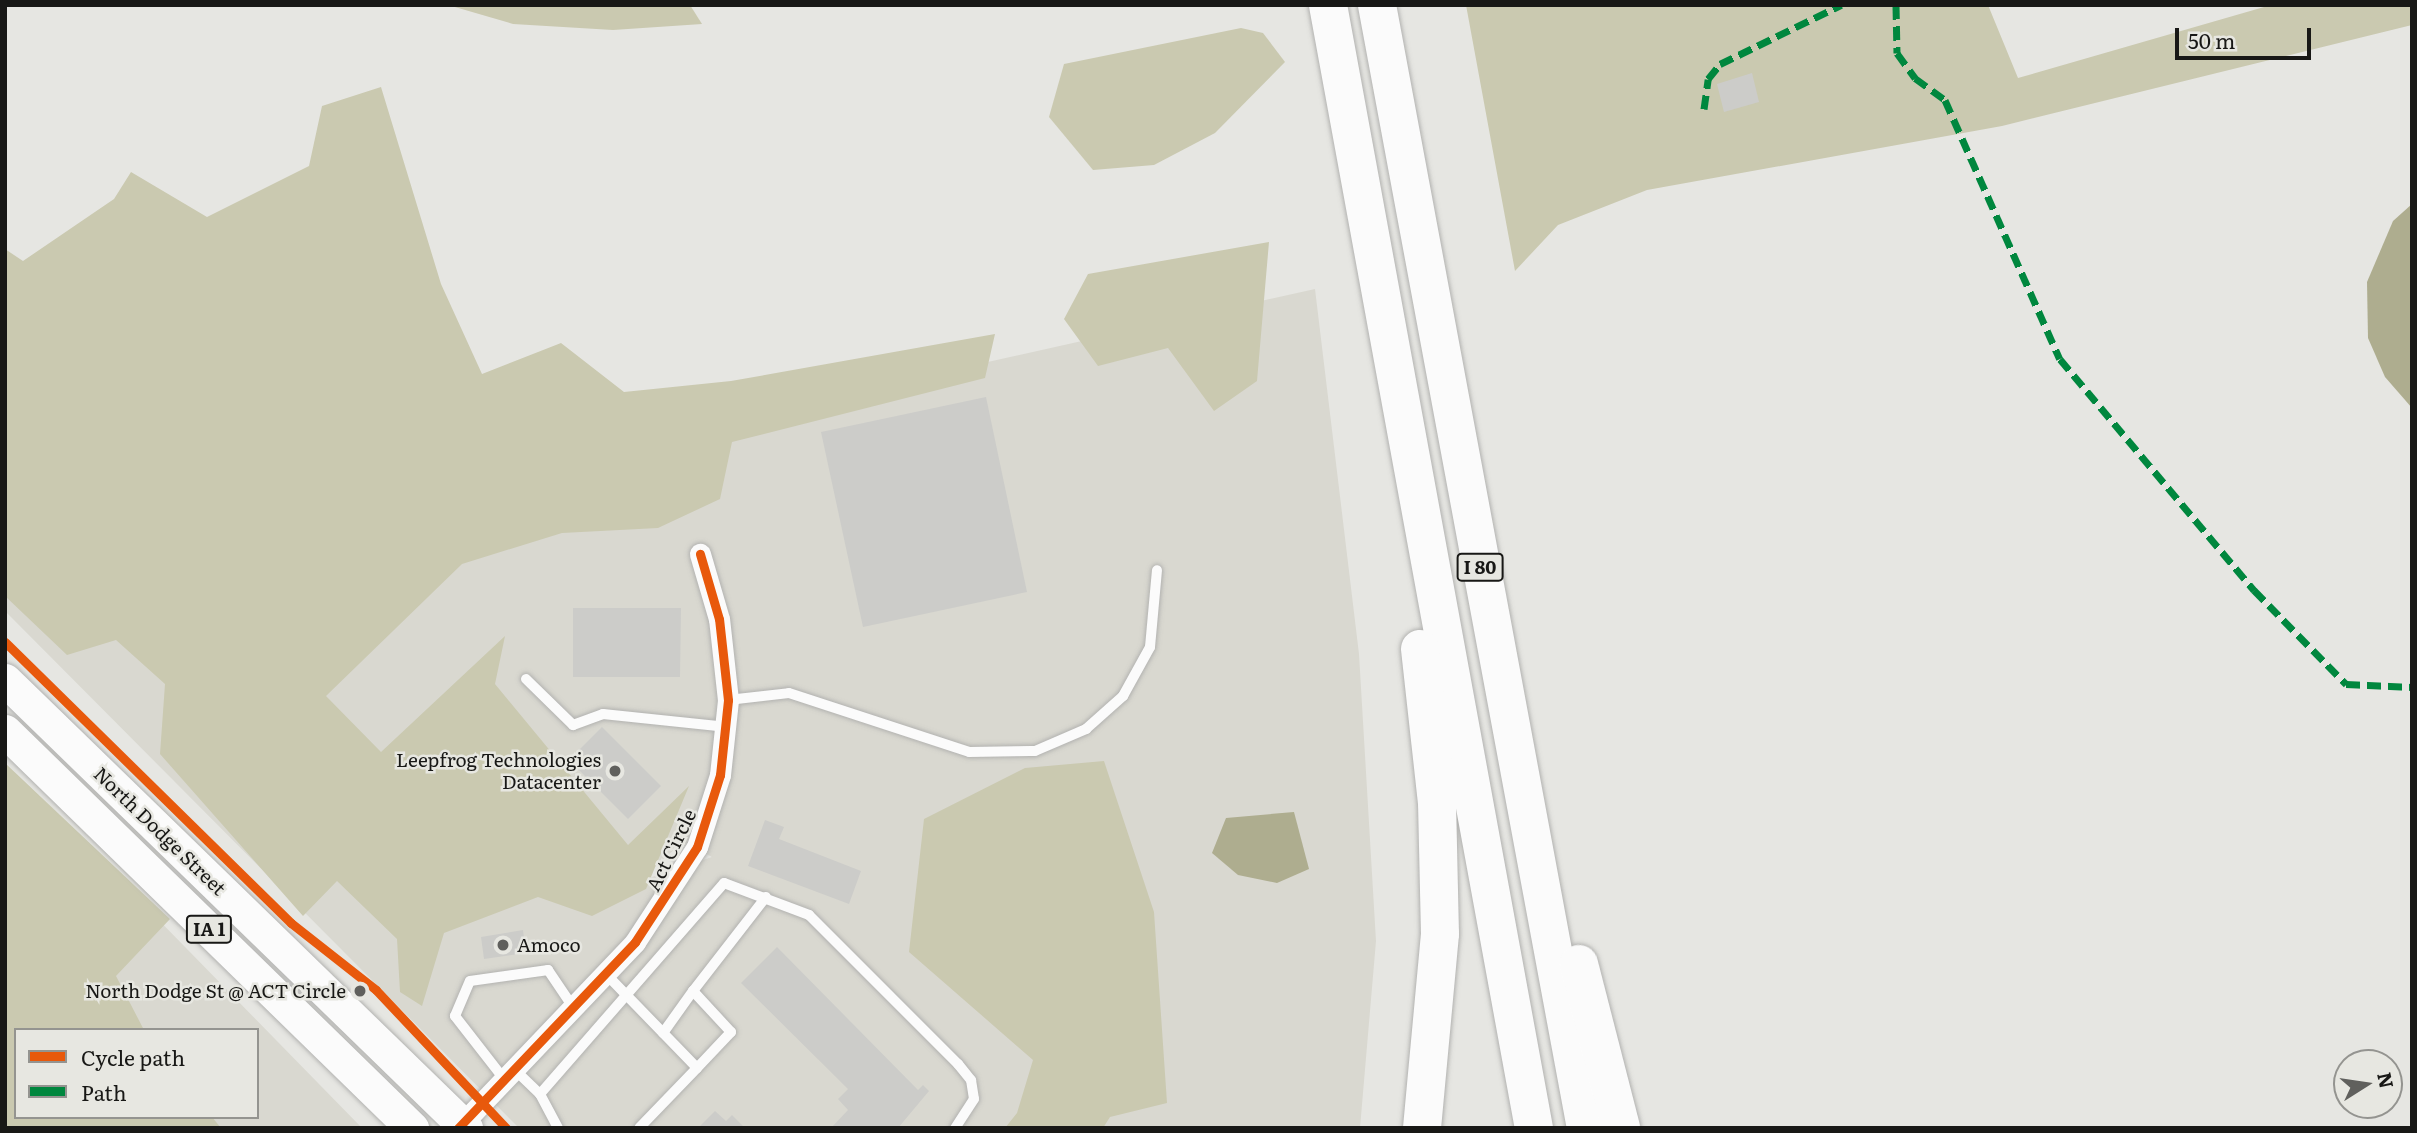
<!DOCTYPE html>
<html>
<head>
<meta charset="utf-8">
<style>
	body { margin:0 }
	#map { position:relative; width:2417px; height:1133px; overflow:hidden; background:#e6e6e2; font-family:Literata,serif }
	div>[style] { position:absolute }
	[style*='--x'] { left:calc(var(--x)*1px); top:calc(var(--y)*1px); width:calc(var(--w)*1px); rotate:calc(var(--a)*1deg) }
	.built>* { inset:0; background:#d9d8d0 }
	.forest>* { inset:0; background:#cac9b0 }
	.water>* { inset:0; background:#aead8f }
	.building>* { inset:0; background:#ccccc9 }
	.roads { filter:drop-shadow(0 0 2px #b2b2b0) drop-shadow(0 0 2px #b2b2b0) }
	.lane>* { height:10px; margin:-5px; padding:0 5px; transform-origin:5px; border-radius:5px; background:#fbfbfb }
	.street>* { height:21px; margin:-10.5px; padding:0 10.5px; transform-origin:10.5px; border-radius:10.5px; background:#fbfbfb }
	.primary>* { height:33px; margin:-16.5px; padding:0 16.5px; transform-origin:16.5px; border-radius:16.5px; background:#fbfbfb }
	.highway>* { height:38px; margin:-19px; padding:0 19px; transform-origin:19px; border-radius:19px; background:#fbfbfb }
	.quiet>* { height:7px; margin-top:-3.5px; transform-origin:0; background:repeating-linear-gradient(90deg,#00873e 0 14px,transparent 0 21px) }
	.cycleway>* { height:9px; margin:-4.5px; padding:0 4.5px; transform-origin:4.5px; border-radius:4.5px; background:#e8590c }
	.dots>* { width:19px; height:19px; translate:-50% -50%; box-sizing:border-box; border:4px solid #e7e7e1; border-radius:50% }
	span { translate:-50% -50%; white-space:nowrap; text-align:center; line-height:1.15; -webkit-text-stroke:5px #e7e7e1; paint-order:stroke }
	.shield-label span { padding:2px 5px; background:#e7e7e1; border:2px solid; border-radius:5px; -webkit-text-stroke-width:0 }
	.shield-label { font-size:18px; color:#181816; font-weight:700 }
	.poi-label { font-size:19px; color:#181816 }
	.right { translate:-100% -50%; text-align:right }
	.left { translate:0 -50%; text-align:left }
	.street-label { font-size:19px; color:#181816 }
	.frame { position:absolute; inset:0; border:7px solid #181816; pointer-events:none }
	.legend { position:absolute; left:14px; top:1028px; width:245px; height:91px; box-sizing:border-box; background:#e7e7e1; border:2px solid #949490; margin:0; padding:9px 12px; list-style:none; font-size:21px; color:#181816 }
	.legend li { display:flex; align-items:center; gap:14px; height:35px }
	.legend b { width:35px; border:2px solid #949490 }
	.north { position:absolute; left:2333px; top:1049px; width:70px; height:70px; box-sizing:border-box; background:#e7e7e1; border:2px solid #949490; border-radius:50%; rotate:78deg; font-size:19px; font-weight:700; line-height:28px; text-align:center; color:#181816 }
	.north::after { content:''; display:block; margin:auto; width:24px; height:32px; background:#60605d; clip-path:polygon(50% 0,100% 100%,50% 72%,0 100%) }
	.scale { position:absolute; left:2175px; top:28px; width:136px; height:32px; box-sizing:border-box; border:4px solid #181816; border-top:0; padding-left:9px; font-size:21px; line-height:24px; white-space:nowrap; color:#181816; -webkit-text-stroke:5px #e7e7e1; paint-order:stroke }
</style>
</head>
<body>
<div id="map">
	<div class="built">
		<div style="clip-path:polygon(evenodd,1315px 289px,1359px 654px,1376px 941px,1360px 1128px,519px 1128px,5px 611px,5px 581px,1315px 289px,683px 842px,712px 857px,637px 882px,683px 842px)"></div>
		<div style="clip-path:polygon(143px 904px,362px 1128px,61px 1128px,61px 1117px,257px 1117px,257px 1030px,63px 1030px)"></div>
	</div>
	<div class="forest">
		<div style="clip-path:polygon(448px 5px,690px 5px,702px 24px,613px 30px,513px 24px)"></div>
		<div style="clip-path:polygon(1466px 5px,1988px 5px,2018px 78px,2271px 5px,2412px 5px,2412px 25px,2002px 126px,1647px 190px,1558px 225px,1515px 271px)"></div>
		<div style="clip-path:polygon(1241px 28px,1263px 33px,1285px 62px,1215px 133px,1154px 165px,1093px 170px,1049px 117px,1064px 64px)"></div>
		<div style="clip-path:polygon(381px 87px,441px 284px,482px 374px,561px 343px,624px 392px,731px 381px,995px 334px,985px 378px,732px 442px,720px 499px,658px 528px,562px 533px,462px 564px,326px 696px,381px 752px,505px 636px,495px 684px,628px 845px,689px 786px,646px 889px,592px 916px,538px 897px,444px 933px,422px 1006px,400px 992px,397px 939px,337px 881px,303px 916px,160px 754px,165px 684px,116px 640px,67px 655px,5px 596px,5px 249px,23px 261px,114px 199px,131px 172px,207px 217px,309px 166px,322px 106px)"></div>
		<div style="clip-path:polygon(1269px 242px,1257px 381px,1214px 411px,1168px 348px,1098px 366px,1064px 319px,1088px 274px)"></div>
		<div style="clip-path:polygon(1104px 761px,1154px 912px,1167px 1103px,1110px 1117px,1103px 1128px,1005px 1128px,1017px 1113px,1033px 1060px,909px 952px,924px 819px,1025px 768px)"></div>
		<div style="clip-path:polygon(5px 763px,170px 919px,116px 976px,144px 1030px,16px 1030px,16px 1117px,212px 1117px,221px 1128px,5px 1128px)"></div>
	</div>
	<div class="water">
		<div style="clip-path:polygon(2412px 204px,2412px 408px,2385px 377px,2368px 338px,2367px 282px,2393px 221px)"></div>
		<div style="clip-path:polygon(1294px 812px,1309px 869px,1277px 883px,1238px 875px,1212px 853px,1226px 818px)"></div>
	</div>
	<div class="building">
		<div style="clip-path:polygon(1752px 73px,1759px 102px,1724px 112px,1717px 84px)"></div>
		<div style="clip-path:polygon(986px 397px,1027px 592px,863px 627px,821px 432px)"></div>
		<div style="clip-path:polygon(573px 608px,681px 608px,680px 677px,573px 677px)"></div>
		<div style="clip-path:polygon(602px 727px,661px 786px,628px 819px,569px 760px)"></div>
		<div style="clip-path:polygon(765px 820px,784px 827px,779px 839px,861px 871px,849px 904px,748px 866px)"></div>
		<div style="clip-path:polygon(523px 930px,526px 953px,484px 959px,481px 937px)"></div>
		<div style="clip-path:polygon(777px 947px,918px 1090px,923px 1085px,929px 1091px,898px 1128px,831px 1128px,848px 1110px,838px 1099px,848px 1089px,741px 983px)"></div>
		<div style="clip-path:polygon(715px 1111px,726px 1121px,732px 1115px,745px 1128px,698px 1128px)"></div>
	</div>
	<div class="roads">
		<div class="lane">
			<div style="--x:526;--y:679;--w:66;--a:44.4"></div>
			<div style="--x:573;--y:725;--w:32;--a:-20"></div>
			<div style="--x:603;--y:714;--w:125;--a:6"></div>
			<div style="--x:728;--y:700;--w:61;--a:-6.5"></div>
			<div style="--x:789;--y:693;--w:189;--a:18.1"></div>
			<div style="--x:969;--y:752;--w:66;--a:-0.9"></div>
			<div style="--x:1035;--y:751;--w:56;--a:-23.3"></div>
			<div style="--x:1086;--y:729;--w:50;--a:-41.7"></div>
			<div style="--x:1123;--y:696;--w:56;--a:-61.1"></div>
			<div style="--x:1150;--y:647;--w:77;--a:-84.8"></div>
			<div style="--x:605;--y:973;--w:132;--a:45.9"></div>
			<div style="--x:697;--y:1068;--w:83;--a:134"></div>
			<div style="--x:693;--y:991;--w:119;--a:-52.2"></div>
			<div style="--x:663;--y:1033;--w:52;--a:-54.5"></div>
			<div style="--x:693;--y:991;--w:56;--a:47.2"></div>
			<div style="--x:731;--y:1032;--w:50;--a:133.4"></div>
			<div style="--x:514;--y:1069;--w:36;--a:44"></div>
			<div style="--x:540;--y:1094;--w:38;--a:62"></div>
			<div style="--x:504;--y:1079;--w:80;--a:-127.9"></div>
			<div style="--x:455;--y:1016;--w:38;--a:-67"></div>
			<div style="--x:470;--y:981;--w:79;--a:-8"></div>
			<div style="--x:548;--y:970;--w:45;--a:56"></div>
			<div style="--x:540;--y:1094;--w:280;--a:-48.9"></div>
			<div style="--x:724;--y:883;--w:91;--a:20.6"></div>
			<div style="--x:809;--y:915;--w:211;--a:45"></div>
			<div style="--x:958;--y:1064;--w:21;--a:51"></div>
			<div style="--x:971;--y:1080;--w:19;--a:81"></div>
			<div style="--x:974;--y:1099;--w:35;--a:123"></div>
		</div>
		<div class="street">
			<div style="--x:458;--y:1128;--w:257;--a:-46.4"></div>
			<div style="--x:635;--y:942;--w:113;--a:-56.9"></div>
			<div style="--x:697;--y:847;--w:76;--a:-72.3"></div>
			<div style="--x:720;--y:775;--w:75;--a:-83.9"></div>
			<div style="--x:728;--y:700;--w:81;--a:-96.3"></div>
			<div style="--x:719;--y:619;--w:68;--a:-106.3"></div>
		</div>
		<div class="primary">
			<div style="--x:5;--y:680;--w:643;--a:44.18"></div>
			<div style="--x:5;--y:731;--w:569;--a:44.29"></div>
		</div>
		<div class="highway">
			<div style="--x:1328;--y:5;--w:1142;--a:79.61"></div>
			<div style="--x:1377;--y:5;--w:1142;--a:79.46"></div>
			<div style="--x:1420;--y:649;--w:154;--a:83.7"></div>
			<div style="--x:1437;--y:802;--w:132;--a:88.7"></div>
			<div style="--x:1440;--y:934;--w:195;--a:95.3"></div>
			<div style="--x:1579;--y:964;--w:169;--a:75.6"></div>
		</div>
	</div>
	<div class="quiet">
		<div style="--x:1896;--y:5;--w:48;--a:88.8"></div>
		<div style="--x:1897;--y:53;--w:31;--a:54"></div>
		<div style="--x:1915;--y:78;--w:37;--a:36"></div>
		<div style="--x:1945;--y:100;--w:283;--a:66.1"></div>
		<div style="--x:2060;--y:359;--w:302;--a:50"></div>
		<div style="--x:2254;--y:590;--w:132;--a:45.6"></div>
		<div style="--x:2346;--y:684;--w:66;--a:2.6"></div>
		<div style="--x:1704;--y:109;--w:30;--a:-82"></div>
		<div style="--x:1708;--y:79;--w:19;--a:-51"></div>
		<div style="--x:1720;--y:64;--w:135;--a:-26"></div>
	</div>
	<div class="cycleway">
		<div style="--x:5;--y:642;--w:401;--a:44.5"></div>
		<div style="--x:291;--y:923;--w:108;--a:38.2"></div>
		<div style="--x:376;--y:990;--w:190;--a:46.7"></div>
		<div style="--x:458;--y:1128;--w:257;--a:-46.4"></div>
		<div style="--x:635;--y:942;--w:113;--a:-56.9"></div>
		<div style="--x:697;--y:847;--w:76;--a:-72.3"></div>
		<div style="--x:720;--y:775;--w:75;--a:-83.9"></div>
		<div style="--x:728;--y:700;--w:81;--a:-96.3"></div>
		<div style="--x:719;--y:619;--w:68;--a:-106.3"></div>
	</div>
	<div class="dots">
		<div style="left:615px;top:771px;background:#60605d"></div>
		<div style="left:503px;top:945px;background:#60605d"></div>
		<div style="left:360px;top:991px;background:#60605d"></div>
	</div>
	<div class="shield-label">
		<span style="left:1480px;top:567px">I 80</span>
		<span style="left:209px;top:929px">IA 1</span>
	</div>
	<div class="poi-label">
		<span class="right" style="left:601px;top:771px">Leepfrog Technologies<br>Datacenter</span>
		<span class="left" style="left:517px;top:945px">Amoco</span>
		<span class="right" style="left:346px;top:991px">North Dodge St @ ACT Circle</span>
	</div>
	<div class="street-label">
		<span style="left:160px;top:831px;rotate:44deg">North Dodge Street</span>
		<span style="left:671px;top:850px;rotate:-64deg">Act Circle</span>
	</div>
	<div class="frame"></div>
	<ul class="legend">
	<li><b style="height:9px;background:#e8590c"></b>Cycle path</li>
	<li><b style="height:9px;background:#00873e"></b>Path</li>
	</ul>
	<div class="north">N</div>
	<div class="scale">50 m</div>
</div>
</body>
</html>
